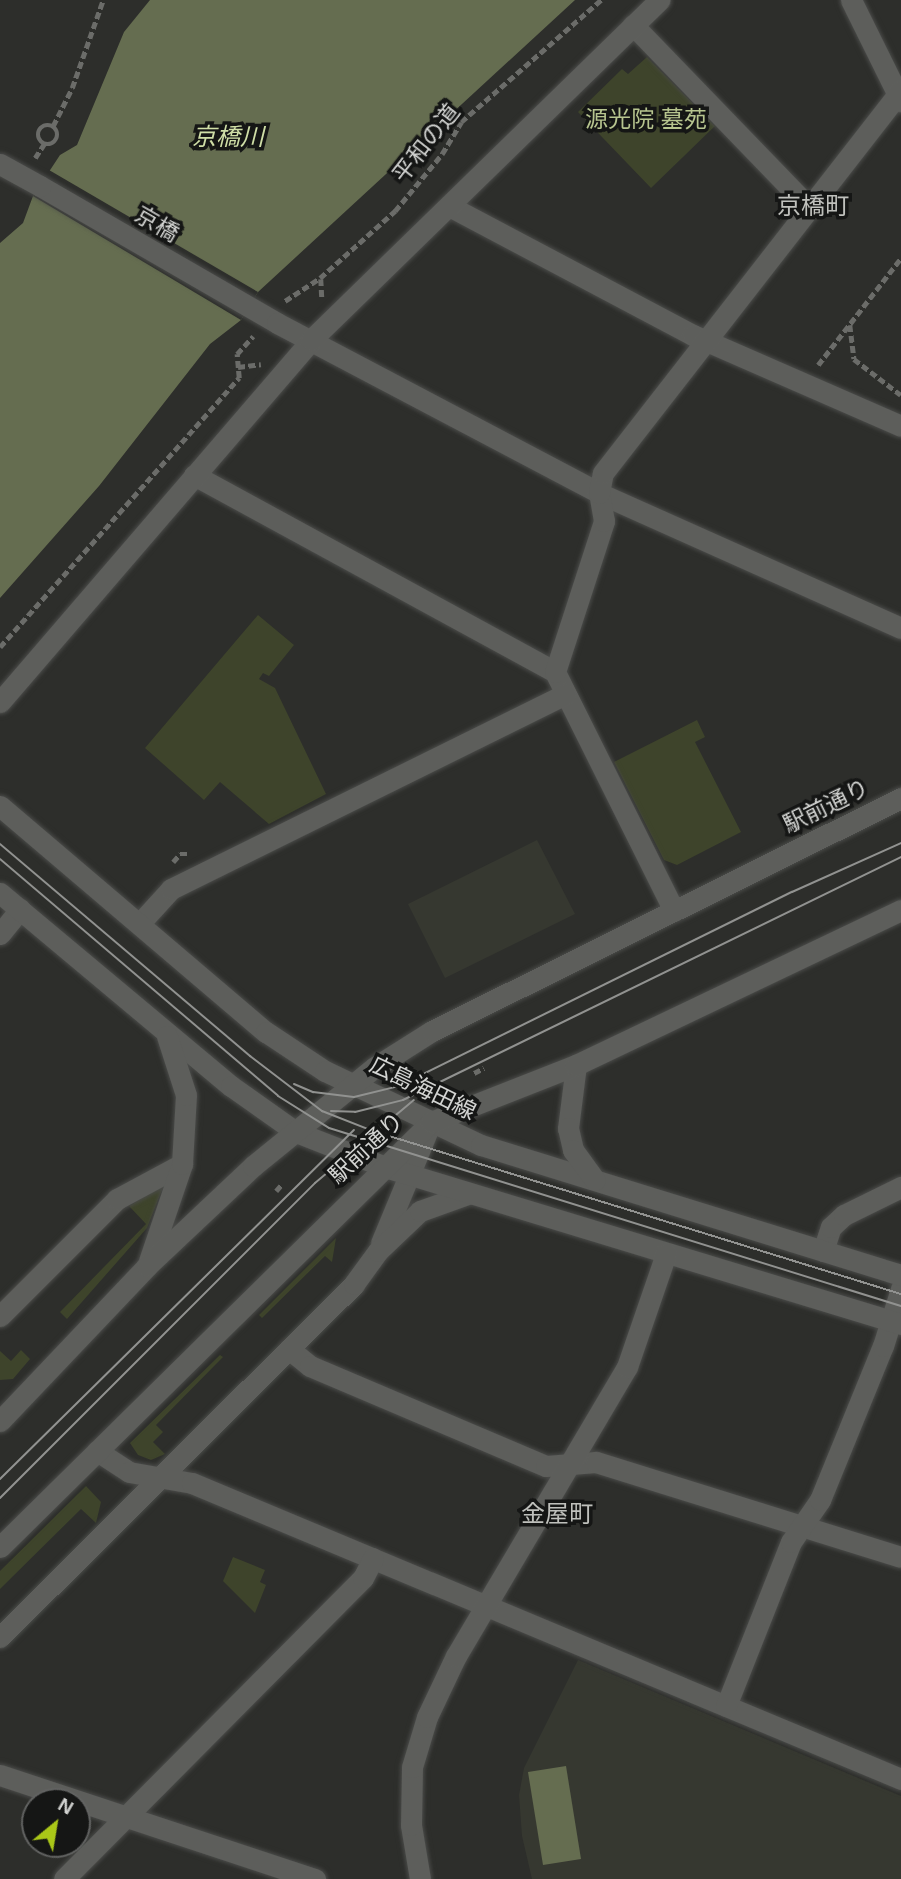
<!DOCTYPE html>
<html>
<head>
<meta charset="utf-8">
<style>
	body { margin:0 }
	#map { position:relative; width:901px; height:1879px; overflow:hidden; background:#2d2e2b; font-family:Helvetica,"Noto Sans JP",sans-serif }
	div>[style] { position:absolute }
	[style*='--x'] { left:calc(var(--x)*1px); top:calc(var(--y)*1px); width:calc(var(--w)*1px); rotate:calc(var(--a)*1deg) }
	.built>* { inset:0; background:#363830 }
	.green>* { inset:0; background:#3e442b }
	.water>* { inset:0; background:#656d50 }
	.pier>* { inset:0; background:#2d2e2b }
	.path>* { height:4.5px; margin-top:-2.25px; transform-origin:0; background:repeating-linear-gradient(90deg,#6b6c69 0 7px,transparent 0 10.5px) }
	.path>.ring { margin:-2.25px; padding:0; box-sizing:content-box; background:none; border:4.5px solid #6b6c69; border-radius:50% }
	.roads { filter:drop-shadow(0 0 2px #4a4b49) drop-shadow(0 0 2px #4a4b49) }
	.street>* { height:21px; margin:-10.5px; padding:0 10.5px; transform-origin:10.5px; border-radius:10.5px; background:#5d5e5b }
	.secondary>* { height:21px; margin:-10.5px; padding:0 10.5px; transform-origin:10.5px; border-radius:10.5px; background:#5d5e5b }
	.tram>* { height:2px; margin:-1px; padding:0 1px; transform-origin:1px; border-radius:1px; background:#919290 }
	span { translate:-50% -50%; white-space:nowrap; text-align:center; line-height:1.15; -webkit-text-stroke:7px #151615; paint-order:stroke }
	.park-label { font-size:23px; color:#b7c58f }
	.street-label { font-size:23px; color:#d3d4d2 }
	.water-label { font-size:24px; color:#cfdea6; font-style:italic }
	.neighbourhood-label { font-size:24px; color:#bfc0bc }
	.north { position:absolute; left:21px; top:1788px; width:70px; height:70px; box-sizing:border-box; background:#151615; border:2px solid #616261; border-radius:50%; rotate:30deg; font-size:19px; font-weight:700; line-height:28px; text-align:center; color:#d3d4d2 }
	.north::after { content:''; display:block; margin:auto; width:24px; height:32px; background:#aac718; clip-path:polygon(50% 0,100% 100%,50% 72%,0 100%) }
</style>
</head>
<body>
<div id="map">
	<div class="built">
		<div style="clip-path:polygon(537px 840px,575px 914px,445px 978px,408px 904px)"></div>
		<div style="clip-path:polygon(578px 1660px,901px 1796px,901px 1879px,532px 1879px,522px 1836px,519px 1795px,524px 1768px)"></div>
	</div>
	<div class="green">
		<div style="clip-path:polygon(647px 57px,715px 126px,651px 188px,578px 112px,622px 69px,628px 74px)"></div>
		<div style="clip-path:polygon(258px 615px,294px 645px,269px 676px,263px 673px,259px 679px,275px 688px,326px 794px,269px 824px,220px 782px,204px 800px,145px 748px)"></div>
		<div style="clip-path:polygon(697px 720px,705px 737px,695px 742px,741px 832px,677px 865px,664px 860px,614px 762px)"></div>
		<div style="clip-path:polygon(164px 1185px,147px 1228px,67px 1319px,60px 1312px,146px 1224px,129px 1206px)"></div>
		<div style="clip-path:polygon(336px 1238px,332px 1262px,325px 1256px,262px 1318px,259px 1315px)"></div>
		<div style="clip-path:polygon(21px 1350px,30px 1359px,13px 1379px,0 1380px,0 1351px,11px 1361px)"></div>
		<div style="clip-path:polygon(220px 1355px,223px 1357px,156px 1425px,163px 1432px,153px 1442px,165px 1454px,151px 1460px,138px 1455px,130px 1443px)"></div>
		<div style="clip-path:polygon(86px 1486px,101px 1502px,96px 1523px,81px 1509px,0 1589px,0 1571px)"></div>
		<div style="clip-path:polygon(233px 1557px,265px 1570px,260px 1582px,266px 1585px,255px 1613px,223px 1581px)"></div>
	</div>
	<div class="water">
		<div style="clip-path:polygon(150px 0,575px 0,258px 292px,241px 320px,210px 344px,99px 486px,0 598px,0 243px,23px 223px,33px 196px,60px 155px,77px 145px,124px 32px)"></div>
		<div style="clip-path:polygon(566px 1766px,581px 1859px,543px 1865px,528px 1772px)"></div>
	</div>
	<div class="pier">
		<div style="clip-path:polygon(49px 170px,258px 292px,241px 320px,33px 196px)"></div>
	</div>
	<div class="path">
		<div class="ring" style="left:38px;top:125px;width:15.5px;height:15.5px"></div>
		<div style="--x:53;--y:126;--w:42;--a:-63.4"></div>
		<div style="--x:72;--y:88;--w:93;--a:-70.6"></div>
		<div style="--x:35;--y:158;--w:17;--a:-57"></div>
		<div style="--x:321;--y:279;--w:19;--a:87"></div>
		<div style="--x:285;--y:301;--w:42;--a:-33.3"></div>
		<div style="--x:320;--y:278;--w:101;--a:-41.8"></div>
		<div style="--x:395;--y:211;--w:74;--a:-50.5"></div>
		<div style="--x:442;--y:154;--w:37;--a:-59"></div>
		<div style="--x:461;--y:122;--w:186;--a:-41.1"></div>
		<div style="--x:850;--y:325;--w:34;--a:83"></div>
		<div style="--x:854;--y:359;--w:59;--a:37.5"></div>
		<div style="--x:818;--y:365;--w:135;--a:-52.2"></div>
		<div style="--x:238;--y:367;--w:23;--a:-7"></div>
		<div style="--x:0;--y:647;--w:360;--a:-48.4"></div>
		<div style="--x:239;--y:378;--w:24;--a:-95"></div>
		<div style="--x:237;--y:354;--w:24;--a:-48"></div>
		<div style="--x:173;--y:862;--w:11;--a:-49"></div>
		<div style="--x:180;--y:854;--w:9;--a:0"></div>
		<div style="--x:474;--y:1073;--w:11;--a:-27"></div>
		<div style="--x:276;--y:1191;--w:8;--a:-50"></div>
	</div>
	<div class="roads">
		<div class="street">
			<div style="--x:851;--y:0;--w:113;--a:63.7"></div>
			<div style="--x:633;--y:25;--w:255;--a:46"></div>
			<div style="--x:40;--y:186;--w:274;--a:30"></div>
			<div style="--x:277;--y:323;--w:364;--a:27.8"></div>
			<div style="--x:599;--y:493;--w:331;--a:24.1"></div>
			<div style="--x:449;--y:206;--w:276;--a:27.9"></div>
			<div style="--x:693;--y:335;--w:227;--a:23.6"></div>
			<div style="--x:194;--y:475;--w:411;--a:28.6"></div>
			<div style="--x:555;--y:672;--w:267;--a:63.5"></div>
			<div style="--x:555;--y:672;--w:159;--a:-72"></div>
			<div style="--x:604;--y:521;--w:28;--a:-100"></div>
			<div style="--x:599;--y:493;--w:20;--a:-79"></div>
			<div style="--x:603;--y:473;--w:485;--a:-52.1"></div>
			<div style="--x:140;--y:923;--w:46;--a:-47.6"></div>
			<div style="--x:171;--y:889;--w:440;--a:-26.3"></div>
			<div style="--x:0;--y:934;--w:32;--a:-51"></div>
			<div style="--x:381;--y:1243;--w:131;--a:-67.5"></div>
			<div style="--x:823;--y:1251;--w:25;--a:-72"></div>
			<div style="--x:831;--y:1227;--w:18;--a:-43"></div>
			<div style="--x:844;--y:1215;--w:64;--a:-26.2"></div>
			<div style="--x:0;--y:1316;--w:165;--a:-45"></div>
			<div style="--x:117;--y:1199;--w:74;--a:-28.3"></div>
			<div style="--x:289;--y:1349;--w:27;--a:39"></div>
			<div style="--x:310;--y:1366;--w:256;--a:23"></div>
			<div style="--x:546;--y:1466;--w:50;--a:-4.6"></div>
			<div style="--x:596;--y:1462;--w:319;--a:17.3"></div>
			<div style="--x:97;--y:1451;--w:38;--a:33"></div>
			<div style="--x:129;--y:1472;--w:64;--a:9.9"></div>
			<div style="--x:192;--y:1483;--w:768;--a:22.66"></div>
			<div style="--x:0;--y:1637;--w:500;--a:-44.9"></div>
			<div style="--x:354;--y:1284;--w:41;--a:-54"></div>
			<div style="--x:378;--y:1251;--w:58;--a:-43.6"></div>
			<div style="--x:420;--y:1211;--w:51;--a:-19.5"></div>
			<div style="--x:726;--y:1706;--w:176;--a:-68.4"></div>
			<div style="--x:791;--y:1542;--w:51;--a:-55.4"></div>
			<div style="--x:820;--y:1500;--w:166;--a:-67.8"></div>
			<div style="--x:883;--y:1346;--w:60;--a:-72.5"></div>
			<div style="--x:0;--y:1775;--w:332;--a:18.3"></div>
			<div style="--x:64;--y:1879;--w:424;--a:-45.2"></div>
			<div style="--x:363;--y:1578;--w:22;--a:-63"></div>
		</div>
		<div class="secondary">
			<div style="--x:0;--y:164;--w:46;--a:28.8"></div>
			<div style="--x:0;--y:702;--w:477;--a:-49.3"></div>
			<div style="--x:311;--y:340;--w:487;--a:-44.3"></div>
			<div style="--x:0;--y:806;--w:349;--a:40.4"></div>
			<div style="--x:266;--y:1032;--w:71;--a:33.5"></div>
			<div style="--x:325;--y:1071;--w:173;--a:25.4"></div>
			<div style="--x:481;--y:1145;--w:440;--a:17.2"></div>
			<div style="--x:0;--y:893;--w:301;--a:39.9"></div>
			<div style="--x:231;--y:1086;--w:80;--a:35.3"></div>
			<div style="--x:296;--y:1132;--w:99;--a:21.4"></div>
			<div style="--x:388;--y:1168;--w:536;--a:16.91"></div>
			<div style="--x:576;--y:1065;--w:64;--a:97.2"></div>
			<div style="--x:568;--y:1128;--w:23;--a:77"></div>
			<div style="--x:573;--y:1150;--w:37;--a:54"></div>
			<div style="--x:149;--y:1261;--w:102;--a:-71.2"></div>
			<div style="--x:182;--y:1164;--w:69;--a:-86.7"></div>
			<div style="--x:186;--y:1095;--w:62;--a:-107.9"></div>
			<div style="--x:0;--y:1421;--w:214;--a:-46.5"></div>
			<div style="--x:147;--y:1266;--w:146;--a:-43.3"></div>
			<div style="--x:253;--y:1166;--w:157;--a:-39.1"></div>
			<div style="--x:375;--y:1067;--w:67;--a:-32.3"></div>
			<div style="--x:432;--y:1031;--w:524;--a:-26.42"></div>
			<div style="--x:0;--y:1547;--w:605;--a:-44.6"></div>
			<div style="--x:431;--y:1122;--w:156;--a:-21.5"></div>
			<div style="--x:576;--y:1065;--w:360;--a:-25.5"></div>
			<div style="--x:420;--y:1879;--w:55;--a:-99.5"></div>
			<div style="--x:411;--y:1825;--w:58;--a:-89"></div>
			<div style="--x:412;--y:1767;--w:52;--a:-73.3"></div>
			<div style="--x:427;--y:1717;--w:68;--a:-64.6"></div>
			<div style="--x:456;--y:1656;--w:336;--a:-59.4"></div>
			<div style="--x:627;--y:1367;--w:120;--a:-71"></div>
		</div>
	</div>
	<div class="tram">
		<div style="--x:0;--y:844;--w:328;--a:40.3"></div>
		<div style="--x:250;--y:1056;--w:91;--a:37.4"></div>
		<div style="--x:322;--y:1111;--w:55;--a:21.4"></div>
		<div style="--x:373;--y:1131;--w:553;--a:17.16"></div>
		<div style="--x:0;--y:859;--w:365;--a:40.4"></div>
		<div style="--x:278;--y:1096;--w:60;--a:32.1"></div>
		<div style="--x:329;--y:1128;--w:599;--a:17.29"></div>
		<div style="--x:294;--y:1084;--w:21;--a:23"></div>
		<div style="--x:313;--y:1092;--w:41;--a:7"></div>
		<div style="--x:354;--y:1097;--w:46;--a:-13.7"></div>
		<div style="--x:399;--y:1086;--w:438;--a:-26.3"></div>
		<div style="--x:792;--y:892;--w:120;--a:-24.2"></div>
		<div style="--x:331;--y:1111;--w:24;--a:2"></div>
		<div style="--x:355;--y:1112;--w:49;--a:-14"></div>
		<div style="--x:403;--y:1100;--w:554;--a:-26.01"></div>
		<div style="--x:0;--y:1479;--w:497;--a:-44.6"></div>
		<div style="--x:0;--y:1498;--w:445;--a:-45"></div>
		<div style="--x:315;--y:1183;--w:129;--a:-40"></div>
	</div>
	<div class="park-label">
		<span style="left:646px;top:119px">源光院 墓苑</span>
	</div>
	<div class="street-label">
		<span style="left:426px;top:143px;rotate:-52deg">平和の道</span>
		<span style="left:157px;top:224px;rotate:30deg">京橋</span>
		<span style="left:826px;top:806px;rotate:-26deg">駅前通り</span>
		<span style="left:423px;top:1088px;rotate:26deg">広島海田線</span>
		<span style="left:366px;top:1148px;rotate:-43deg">駅前通り</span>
	</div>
	<div class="water-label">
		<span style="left:228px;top:137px">京橋川</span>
	</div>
	<div class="neighbourhood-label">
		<span style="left:813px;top:206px">京橋町</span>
		<span style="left:557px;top:1514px">金屋町</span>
	</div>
	<div class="north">N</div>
</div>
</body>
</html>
